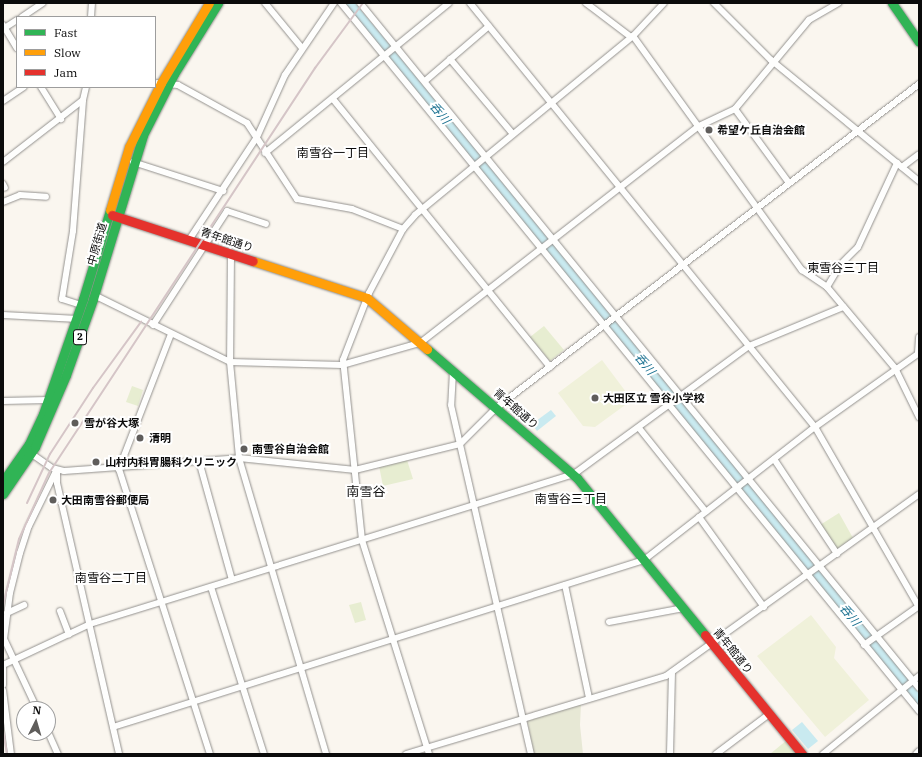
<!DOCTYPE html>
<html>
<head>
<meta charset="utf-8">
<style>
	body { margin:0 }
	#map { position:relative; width:922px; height:757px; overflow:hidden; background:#faf6ef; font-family:"IBM Plex Serif","Noto Sans JP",serif }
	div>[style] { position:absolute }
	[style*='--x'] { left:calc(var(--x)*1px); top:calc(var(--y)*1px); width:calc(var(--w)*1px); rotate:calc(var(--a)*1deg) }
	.green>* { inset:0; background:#e7edd1 }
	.cemetery>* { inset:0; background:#e7e8d5 }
	.pitch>* { inset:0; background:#f0f1da }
	.water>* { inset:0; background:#c9eaf0 }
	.roads { filter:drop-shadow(0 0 1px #93918e) drop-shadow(0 0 1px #93918e) }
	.street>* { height:6px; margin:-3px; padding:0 3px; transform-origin:3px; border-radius:3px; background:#fefefd }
	.fast>* { height:9px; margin:-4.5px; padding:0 4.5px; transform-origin:4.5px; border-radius:4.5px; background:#30b455 }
	.slow>* { height:9px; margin:-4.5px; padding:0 4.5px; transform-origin:4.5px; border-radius:4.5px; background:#ff9f0a }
	.jam>* { height:9px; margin:-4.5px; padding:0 4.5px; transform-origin:4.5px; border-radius:4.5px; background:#e5322d }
	.rail>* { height:2px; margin:-1px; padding:0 1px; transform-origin:1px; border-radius:1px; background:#d5c5c7 }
	.dots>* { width:11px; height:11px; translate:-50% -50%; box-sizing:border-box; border:2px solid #fff; border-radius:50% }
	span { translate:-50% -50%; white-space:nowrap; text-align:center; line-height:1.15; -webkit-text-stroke:4px #fff; paint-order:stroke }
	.shield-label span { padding:1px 3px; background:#fff; border:1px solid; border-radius:3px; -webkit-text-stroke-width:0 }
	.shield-label { font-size:10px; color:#0b0b0b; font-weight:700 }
	.poi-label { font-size:11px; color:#0b0b0b; font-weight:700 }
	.left { translate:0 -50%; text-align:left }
	.street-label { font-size:11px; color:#0b0b0b }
	.water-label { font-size:12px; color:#1f7493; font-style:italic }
	.neighbourhood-label { font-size:12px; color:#0b0b0b }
	.quarter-label { font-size:13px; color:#0b0b0b }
	.frame { position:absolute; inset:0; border:4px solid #0b0b0b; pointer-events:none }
	.legend { position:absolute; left:16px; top:16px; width:140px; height:72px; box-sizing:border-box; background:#fff; border:1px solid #9d9d9d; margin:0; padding:5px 7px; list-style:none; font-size:12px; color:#0b0b0b }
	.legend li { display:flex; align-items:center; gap:8px; height:20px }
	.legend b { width:20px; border:1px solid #9d9d9d }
	.north { position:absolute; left:16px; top:701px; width:40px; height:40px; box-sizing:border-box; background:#fff; border:1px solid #9d9d9d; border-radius:50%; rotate:5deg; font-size:11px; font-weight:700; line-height:16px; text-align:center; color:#0b0b0b }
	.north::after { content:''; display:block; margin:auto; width:14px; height:18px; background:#5f5d5b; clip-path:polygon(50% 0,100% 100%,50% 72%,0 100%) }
</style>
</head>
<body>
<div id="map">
	<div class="green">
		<div style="clip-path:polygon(544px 326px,564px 350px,550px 361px,530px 337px)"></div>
		<div style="clip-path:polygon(132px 386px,143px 390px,138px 406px,126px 402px)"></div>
		<div style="clip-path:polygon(407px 460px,413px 479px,383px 486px,379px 466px)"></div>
		<div style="clip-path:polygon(839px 513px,853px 538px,837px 549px,820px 525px)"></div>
		<div style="clip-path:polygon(361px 602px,366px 620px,355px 623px,349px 605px)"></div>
		<div style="clip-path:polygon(787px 740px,798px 754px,770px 754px)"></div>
	</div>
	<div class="cemetery">
		<div style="clip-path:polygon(581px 704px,580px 725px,583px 754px,534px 754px,527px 719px)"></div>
	</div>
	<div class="pitch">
		<div style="clip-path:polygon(602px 360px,632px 400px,595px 427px,583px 426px,558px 393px)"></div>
		<div style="clip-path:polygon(811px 615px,836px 647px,834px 658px,869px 700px,825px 737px,757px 656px)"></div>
	</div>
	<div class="water">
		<div style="clip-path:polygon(342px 3px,355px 3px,395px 51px,912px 684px,919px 694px,919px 707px,384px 51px)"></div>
		<div style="clip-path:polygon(551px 410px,556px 416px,537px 431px,532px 424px)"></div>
		<div style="clip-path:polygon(802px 722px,818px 741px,808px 749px,792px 730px)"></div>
	</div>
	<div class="roads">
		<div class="street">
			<div style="--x:265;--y:3;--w:58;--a:50.6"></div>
			<div style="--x:341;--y:3;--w:914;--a:50.77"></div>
			<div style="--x:360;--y:3;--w:884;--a:50.78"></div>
			<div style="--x:470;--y:3;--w:547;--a:50.87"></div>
			<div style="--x:815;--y:427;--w:208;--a:60"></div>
			<div style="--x:586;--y:3;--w:56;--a:37.1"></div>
			<div style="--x:714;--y:3;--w:81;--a:45"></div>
			<div style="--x:771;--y:60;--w:191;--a:39.3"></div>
			<div style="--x:22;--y:17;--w:25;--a:-34"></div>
			<div style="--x:91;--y:17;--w:14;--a:-86"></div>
			<div style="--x:3;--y:25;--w:27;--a:59"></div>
			<div style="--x:3;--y:29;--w:17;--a:-33"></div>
			<div style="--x:633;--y:36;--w:289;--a:54.2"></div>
			<div style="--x:802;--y:270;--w:30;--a:34"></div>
			<div style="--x:827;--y:287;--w:106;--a:50"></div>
			<div style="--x:895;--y:368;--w:55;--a:63.9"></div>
			<div style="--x:450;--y:59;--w:98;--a:50"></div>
			<div style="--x:425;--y:81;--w:84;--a:-40.7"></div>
			<div style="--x:155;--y:83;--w:23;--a:5"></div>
			<div style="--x:178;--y:85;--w:79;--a:28.8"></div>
			<div style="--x:247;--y:123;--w:91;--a:56.7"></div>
			<div style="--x:297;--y:199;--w:56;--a:10.3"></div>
			<div style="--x:352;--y:209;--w:55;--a:21.4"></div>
			<div style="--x:41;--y:87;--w:38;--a:58"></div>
			<div style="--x:333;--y:99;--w:345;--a:51"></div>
			<div style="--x:3;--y:101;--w:25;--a:-34"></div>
			<div style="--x:735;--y:109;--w:92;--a:53.9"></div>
			<div style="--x:265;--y:153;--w:237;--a:-39.2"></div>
			<div style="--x:3;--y:162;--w:101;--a:-37.8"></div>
			<div style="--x:83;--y:100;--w:13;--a:-77"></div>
			<div style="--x:133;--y:162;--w:95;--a:17.9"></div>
			<div style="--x:902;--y:167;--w:21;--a:-37"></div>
			<div style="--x:3;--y:184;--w:4;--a:63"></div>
			<div style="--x:3;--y:202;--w:18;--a:-22"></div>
			<div style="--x:20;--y:195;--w:26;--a:4"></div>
			<div style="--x:189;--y:240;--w:123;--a:-56.6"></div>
			<div style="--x:257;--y:137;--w:68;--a:-65.7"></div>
			<div style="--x:285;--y:75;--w:87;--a:-55.8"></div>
			<div style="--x:231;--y:254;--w:108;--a:90.5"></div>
			<div style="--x:230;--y:362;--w:96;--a:84.6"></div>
			<div style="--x:239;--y:458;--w:309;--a:73.6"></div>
			<div style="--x:827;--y:287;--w:26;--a:-59"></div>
			<div style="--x:840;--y:265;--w:25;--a:-45"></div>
			<div style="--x:858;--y:247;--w:93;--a:-65.1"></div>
			<div style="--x:94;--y:295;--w:152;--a:26.2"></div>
			<div style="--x:230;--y:362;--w:112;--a:1.5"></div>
			<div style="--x:342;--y:365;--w:81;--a:-15.8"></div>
			<div style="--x:420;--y:343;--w:351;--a:-37.9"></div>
			<div style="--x:697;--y:127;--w:42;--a:-25.3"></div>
			<div style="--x:735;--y:109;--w:116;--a:-50.3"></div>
			<div style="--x:809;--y:20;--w:34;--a:-30"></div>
			<div style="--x:81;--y:305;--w:20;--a:-162"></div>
			<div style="--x:62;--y:299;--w:69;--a:-80.8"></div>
			<div style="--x:73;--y:231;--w:131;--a:-85.6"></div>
			<div style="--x:3;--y:315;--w:75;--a:3.1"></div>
			<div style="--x:153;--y:325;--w:136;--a:-57"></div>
			<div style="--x:227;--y:211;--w:41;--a:18.4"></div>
			<div style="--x:171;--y:334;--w:145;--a:111.1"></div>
			<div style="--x:119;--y:469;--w:299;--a:72.3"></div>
			<div style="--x:918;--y:353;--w:16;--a:-86"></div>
			<div style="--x:453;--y:371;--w:34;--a:93"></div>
			<div style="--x:451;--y:405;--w:358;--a:77.1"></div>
			<div style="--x:3;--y:401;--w:45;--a:-1.3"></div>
			<div style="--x:639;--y:428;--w:107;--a:51.4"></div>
			<div style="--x:29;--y:452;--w:28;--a:35"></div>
			<div style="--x:52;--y:468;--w:12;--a:14"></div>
			<div style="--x:64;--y:471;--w:175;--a:-4.2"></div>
			<div style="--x:239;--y:458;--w:117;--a:5.9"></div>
			<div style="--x:355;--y:470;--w:108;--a:-13.9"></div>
			<div style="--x:460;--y:444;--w:51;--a:-45"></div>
			<div style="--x:496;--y:408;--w:533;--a:-37.45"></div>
			<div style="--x:774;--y:459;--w:114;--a:56.4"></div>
			<div style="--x:199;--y:461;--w:123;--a:74.5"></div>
			<div style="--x:57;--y:470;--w:13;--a:90"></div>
			<div style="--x:57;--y:483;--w:278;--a:77.1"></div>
			<div style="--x:699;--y:517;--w:111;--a:54.2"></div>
			<div style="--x:565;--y:585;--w:116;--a:78"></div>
			<div style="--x:211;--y:587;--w:175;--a:72.4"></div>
			<div style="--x:60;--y:611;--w:25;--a:69"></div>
			<div style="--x:7;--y:613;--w:19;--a:-25"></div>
			<div style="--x:609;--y:622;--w:76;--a:-10.6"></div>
			<div style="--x:864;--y:645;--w:67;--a:-35.3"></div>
			<div style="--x:3;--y:665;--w:96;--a:-25.2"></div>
			<div style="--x:90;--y:624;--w:507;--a:-17.22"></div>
			<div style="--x:574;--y:474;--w:217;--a:-36.2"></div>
			<div style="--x:749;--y:346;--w:102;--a:-22.5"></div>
			<div style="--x:3;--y:685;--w:20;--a:-90"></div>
			<div style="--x:3;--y:690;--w:64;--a:82.9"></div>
			<div style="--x:37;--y:709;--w:77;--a:-115.2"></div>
			<div style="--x:4;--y:639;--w:46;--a:-82.6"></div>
			<div style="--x:10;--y:593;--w:41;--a:-76"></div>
			<div style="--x:20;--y:553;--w:28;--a:-72"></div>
			<div style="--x:29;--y:526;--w:61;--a:-63.9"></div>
			<div style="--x:113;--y:727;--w:557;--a:-17.46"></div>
			<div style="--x:644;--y:560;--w:217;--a:-37.9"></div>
			<div style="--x:815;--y:427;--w:128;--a:-35.4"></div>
			<div style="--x:48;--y:732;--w:24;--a:66"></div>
			<div style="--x:406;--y:754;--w:271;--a:-16.7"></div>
			<div style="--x:666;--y:676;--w:312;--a:-35.7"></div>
			<div style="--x:429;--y:754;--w:224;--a:-107.4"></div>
			<div style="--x:362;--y:540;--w:181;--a:-96"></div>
			<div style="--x:343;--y:360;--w:72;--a:-68.8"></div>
			<div style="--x:369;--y:293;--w:72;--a:-62"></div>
			<div style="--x:403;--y:229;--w:18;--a:-49"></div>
			<div style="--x:415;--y:215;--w:282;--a:-39.4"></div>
			<div style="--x:633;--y:36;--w:45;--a:-46.8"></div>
			<div style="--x:670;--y:754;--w:82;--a:-88.6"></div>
			<div style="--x:716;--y:754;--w:66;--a:-37"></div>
			<div style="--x:823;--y:754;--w:124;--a:-39.1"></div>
			<div style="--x:916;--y:754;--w:4;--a:-45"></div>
		</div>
		<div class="fast">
			<div style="--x:892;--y:3;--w:47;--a:55.3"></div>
			<div style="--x:427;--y:349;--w:198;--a:40.7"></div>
			<div style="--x:577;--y:478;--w:203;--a:50.8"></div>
			<div style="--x:3;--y:481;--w:45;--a:-54.9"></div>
			<div style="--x:29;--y:444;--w:33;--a:-65"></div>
			<div style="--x:43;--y:414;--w:122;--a:-70.8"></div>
			<div style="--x:83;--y:299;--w:93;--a:-73.1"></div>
			<div style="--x:3;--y:494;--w:57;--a:-55.8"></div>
			<div style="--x:35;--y:447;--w:78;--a:-66.7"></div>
			<div style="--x:66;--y:375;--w:81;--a:-70.4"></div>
			<div style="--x:93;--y:299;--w:171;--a:-73"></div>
			<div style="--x:143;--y:135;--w:68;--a:-63.1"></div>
			<div style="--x:174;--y:74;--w:84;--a:-58.2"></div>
		</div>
		<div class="slow">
			<div style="--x:110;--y:210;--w:66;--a:-73.2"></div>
			<div style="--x:129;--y:147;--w:72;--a:-63.4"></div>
			<div style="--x:161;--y:83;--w:93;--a:-59"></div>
			<div style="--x:253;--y:261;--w:120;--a:18"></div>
			<div style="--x:367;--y:298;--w:79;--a:40.4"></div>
		</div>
		<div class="jam">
			<div style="--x:112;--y:215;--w:148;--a:18.1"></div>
			<div style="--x:705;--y:635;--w:154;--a:50.8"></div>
		</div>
	</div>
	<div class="rail">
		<div style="--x:27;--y:503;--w:54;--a:-64.9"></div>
		<div style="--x:50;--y:454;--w:79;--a:-56.9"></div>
		<div style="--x:93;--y:388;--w:82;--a:-54"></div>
		<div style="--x:3;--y:605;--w:68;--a:-76.4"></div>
		<div style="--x:19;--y:539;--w:72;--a:-65.6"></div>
		<div style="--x:49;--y:473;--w:485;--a:-56.7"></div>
		<div style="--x:315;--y:68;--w:81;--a:-53.6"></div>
		<div style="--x:3;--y:731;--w:23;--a:80"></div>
	</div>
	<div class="dots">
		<div style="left:709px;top:130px;background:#5f5d5b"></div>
		<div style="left:595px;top:398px;background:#5f5d5b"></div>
		<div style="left:75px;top:423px;background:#5f5d5b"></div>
		<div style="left:140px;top:438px;background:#5f5d5b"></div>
		<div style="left:244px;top:449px;background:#5f5d5b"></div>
		<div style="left:96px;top:462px;background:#5f5d5b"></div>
		<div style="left:53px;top:500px;background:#5f5d5b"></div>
	</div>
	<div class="shield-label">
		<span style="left:80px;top:337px">2</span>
	</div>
	<div class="poi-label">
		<span class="left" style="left:717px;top:130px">希望ケ丘自治会館</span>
		<span class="left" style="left:603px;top:398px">大田区立 雪谷小学校</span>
		<span class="left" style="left:84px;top:423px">雪が谷大塚</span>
		<span class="left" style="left:149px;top:438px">清明</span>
		<span class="left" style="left:252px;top:449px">南雪谷自治会館</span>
		<span class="left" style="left:105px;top:462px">山村内科胃腸科クリニック</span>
		<span class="left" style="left:61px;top:500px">大田南雪谷郵便局</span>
	</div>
	<div class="street-label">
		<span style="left:227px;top:240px;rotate:18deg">青年館通り</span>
		<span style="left:97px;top:244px;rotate:-74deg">中原街道</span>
		<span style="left:516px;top:409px;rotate:41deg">青年館通り</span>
		<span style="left:733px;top:651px;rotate:51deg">青年館通り</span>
	</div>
	<div class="water-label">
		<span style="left:440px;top:113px;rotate:51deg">呑川</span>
		<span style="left:645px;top:364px;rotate:51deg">呑川</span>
		<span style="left:850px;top:615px;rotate:51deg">呑川</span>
	</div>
	<div class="neighbourhood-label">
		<span style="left:333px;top:153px">南雪谷一丁目</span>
		<span style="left:843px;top:268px">東雪谷三丁目</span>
		<span style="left:571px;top:499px">南雪谷三丁目</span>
		<span style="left:111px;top:578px">南雪谷二丁目</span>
	</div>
	<div class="quarter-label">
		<span style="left:366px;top:492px">南雪谷</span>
	</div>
	<div class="frame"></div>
	<ul class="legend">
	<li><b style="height:5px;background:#30b455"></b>Fast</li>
	<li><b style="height:5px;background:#ff9f0a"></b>Slow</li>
	<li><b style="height:5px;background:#e5322d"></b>Jam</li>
	</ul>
	<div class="north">N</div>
</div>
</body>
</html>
